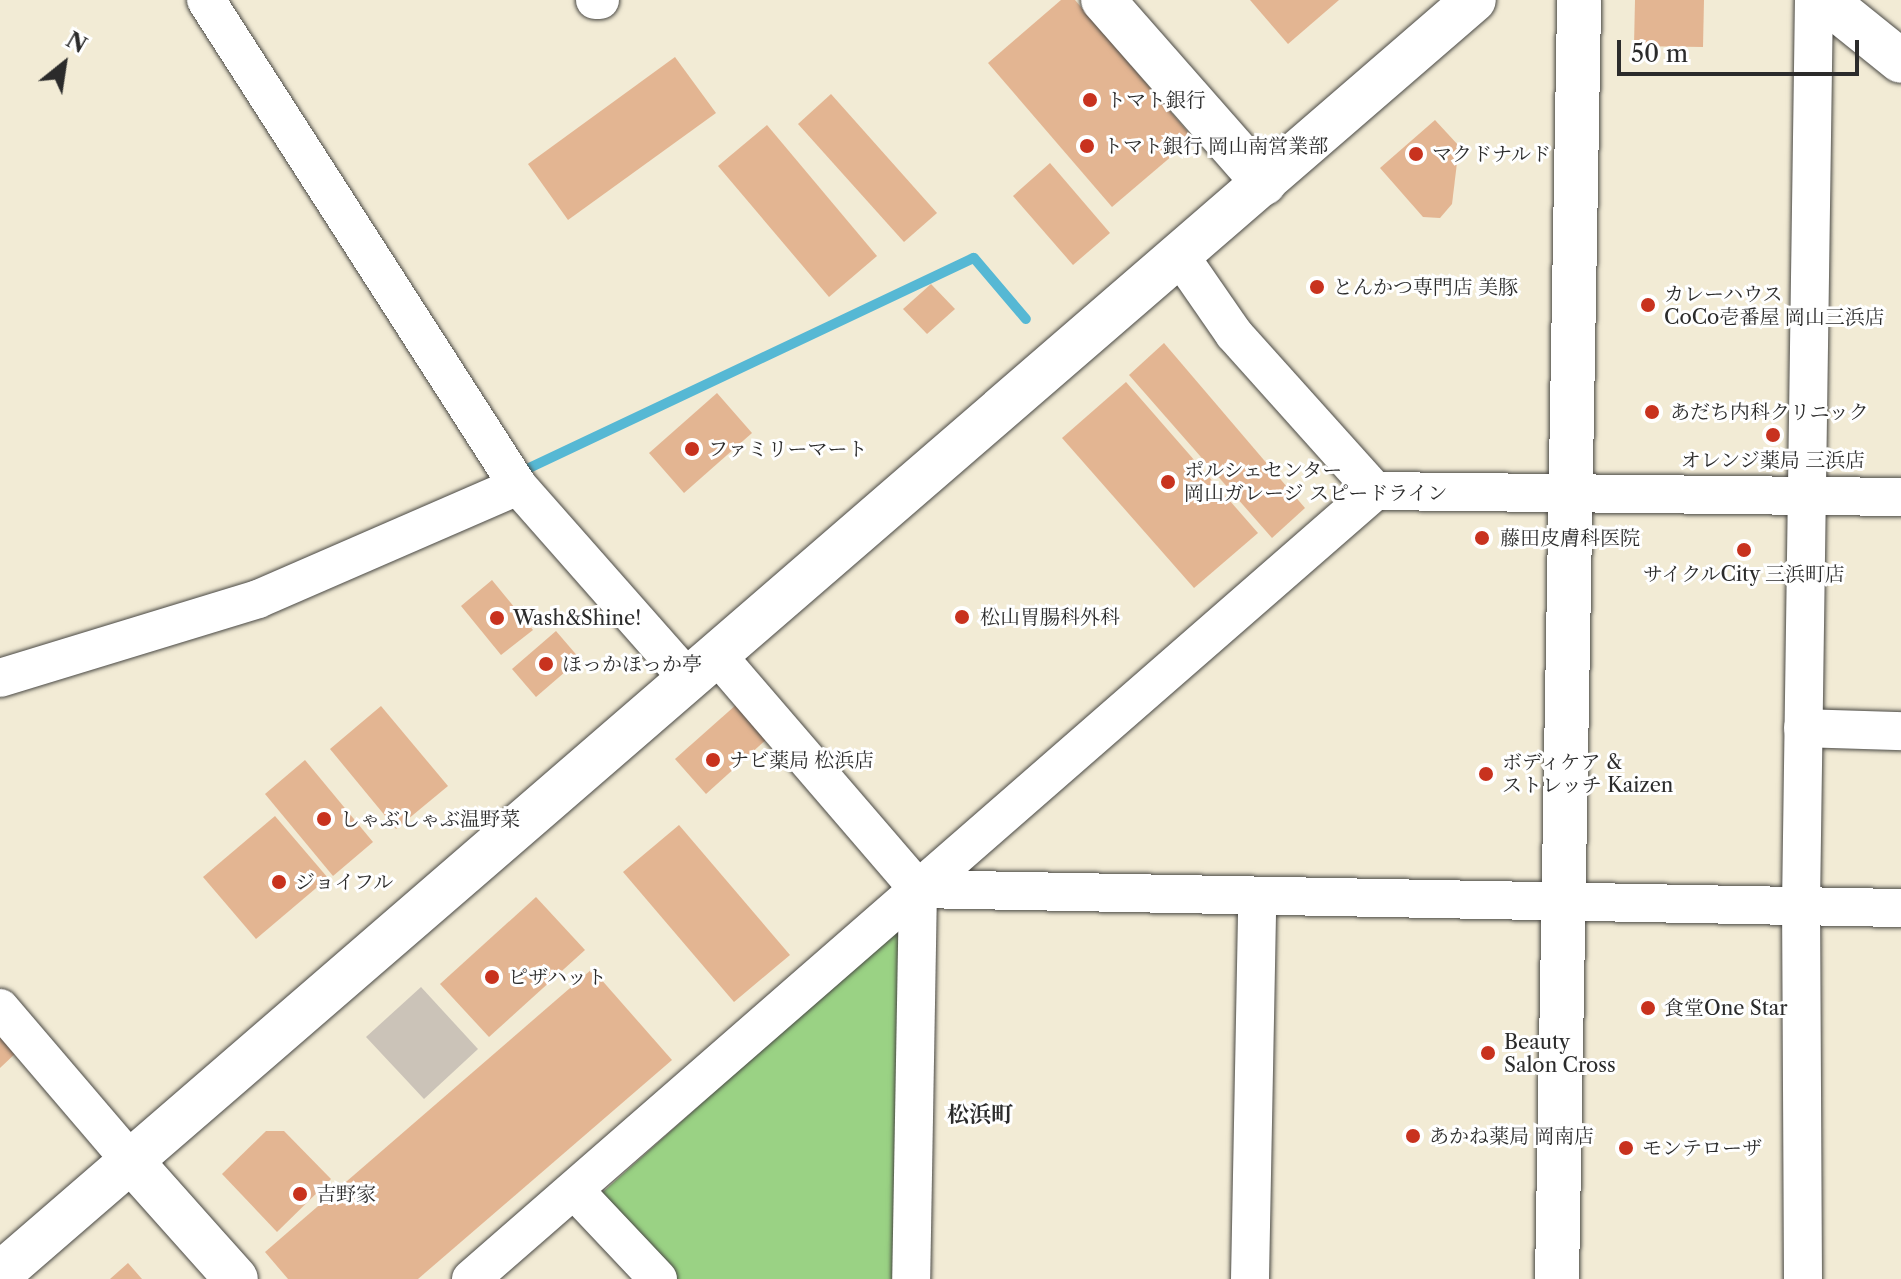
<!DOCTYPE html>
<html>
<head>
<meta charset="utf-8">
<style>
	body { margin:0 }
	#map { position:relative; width:1901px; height:1279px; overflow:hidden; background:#f2ebd5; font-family:"Libre Caslon Text","Noto Serif JP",serif }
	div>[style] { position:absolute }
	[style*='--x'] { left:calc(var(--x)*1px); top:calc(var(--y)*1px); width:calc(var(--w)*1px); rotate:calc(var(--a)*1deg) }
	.industrial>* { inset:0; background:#cbc3b8 }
	.green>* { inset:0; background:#9ad284 }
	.stream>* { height:10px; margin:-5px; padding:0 5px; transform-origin:5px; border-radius:5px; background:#56b8d4 }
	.building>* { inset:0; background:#e3b592 }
	.roads { filter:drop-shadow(0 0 2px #494844) drop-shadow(0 0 2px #494844) }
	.street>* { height:38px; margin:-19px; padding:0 19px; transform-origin:19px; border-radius:19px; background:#fff }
	.secondary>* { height:44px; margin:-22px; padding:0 22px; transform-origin:22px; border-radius:22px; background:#fff }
	.dots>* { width:22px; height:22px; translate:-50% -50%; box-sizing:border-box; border:4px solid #fff; border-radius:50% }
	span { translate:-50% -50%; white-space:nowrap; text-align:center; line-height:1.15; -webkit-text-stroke:6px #fff; paint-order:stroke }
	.poi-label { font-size:20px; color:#2b2b2b }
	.left { translate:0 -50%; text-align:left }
	.neighbourhood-label { font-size:22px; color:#2b2b2b; font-weight:700 }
	.north { position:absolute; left:24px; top:24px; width:80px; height:80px; -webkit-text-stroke:6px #fff; paint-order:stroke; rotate:30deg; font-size:22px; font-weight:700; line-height:32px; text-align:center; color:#2b2b2b }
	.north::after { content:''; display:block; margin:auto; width:28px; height:36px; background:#2b2b2b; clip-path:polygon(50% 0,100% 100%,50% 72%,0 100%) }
	.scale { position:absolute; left:1617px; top:40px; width:242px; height:36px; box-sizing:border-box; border:4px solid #2b2b2b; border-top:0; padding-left:10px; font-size:24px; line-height:28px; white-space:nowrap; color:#2b2b2b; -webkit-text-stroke:6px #fff; paint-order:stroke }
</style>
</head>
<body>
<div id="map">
	<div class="industrial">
		<div style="clip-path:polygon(421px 987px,478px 1049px,424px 1099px,366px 1037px)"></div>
	</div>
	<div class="green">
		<div style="clip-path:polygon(899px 926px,901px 1279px,671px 1279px,594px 1200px)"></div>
	</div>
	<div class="stream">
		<div style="--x:527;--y:469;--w:494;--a:-25.3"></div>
		<div style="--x:974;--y:258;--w:80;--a:49.6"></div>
	</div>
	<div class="building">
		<div style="clip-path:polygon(1061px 0,1075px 0,1193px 138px,1112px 207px,988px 63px)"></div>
		<div style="clip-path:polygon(1250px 0,1339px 0,1288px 44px)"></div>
		<div style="clip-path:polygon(1635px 0,1704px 0,1703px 47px,1634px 46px)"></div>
		<div style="clip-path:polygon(675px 57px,716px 113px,568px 220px,528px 164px)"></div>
		<div style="clip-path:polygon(831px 94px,937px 213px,904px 242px,798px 124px)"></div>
		<div style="clip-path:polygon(1435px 120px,1459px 146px,1452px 204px,1440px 218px,1423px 217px,1380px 168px)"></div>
		<div style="clip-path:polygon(767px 125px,877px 256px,829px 297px,718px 166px)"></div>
		<div style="clip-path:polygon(1050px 163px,1110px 233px,1073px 265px,1013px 196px)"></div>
		<div style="clip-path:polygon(931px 284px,955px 309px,927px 334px,903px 309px)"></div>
		<div style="clip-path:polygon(1164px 343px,1305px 508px,1272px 538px,1129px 375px)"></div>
		<div style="clip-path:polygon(1126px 382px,1258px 533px,1194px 588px,1062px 438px)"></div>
		<div style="clip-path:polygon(717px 393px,752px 433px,684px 493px,649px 453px)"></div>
		<div style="clip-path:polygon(492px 580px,533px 630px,501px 655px,461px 606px)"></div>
		<div style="clip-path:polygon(556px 631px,580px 659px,536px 697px,512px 669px)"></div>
		<div style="clip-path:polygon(737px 704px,768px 738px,706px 794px,675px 759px)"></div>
		<div style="clip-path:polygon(381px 706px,448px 786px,396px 829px,330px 749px)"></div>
		<div style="clip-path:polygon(305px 760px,373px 842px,333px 876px,265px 794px)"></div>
		<div style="clip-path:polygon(275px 816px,328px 878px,256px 939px,203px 877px)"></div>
		<div style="clip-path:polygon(679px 825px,790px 955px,734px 1002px,623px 872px)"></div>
		<div style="clip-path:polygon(536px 897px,585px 950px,489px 1037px,440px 984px)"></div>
		<div style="clip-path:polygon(592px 969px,672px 1060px,418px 1279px,288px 1279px,265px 1252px)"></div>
		<div style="clip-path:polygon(0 1032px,18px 1051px,0 1068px)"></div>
		<div style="clip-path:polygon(266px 1131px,284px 1131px,331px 1179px,277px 1232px,222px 1174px)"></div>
		<div style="clip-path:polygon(128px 1263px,142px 1279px,110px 1279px)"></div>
	</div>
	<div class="roads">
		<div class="street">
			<div style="--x:206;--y:0;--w:578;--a:57.3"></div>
			<div style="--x:518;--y:486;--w:259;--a:48.6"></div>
			<div style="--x:595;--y:0;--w:5;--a:0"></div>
			<div style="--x:1180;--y:256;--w:95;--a:55.3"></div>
			<div style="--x:1234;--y:334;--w:211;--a:48.1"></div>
			<div style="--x:716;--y:654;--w:310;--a:49.3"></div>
			<div style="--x:918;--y:889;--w:390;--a:91"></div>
			<div style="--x:0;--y:678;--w:270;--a:-17"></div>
			<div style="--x:258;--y:599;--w:283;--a:-23.5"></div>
			<div style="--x:1803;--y:728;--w:98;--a:1.8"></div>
			<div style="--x:918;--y:889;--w:983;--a:1.11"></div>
			<div style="--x:0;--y:1008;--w:200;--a:49.5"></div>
			<div style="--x:575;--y:1191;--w:121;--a:46.7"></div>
			<div style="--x:471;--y:1279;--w:1199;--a:-41.08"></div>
			<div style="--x:1375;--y:491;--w:526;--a:0.65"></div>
			<div style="--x:1250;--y:1279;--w:381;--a:-88.9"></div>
			<div style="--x:1803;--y:1279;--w:373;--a:-90.3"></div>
			<div style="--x:1801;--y:906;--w:906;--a:-89.18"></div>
		</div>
		<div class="secondary">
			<div style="--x:1103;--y:0;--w:244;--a:48.7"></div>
			<div style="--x:1825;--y:0;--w:97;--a:38.8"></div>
			<div style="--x:130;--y:1160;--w:159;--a:48.3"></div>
			<div style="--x:0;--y:1274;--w:1948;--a:-40.84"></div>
			<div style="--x:1557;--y:1279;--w:1279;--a:-89.01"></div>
		</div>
	</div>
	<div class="dots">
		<div style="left:1090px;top:100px;background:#c8321e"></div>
		<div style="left:1087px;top:146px;background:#c8321e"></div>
		<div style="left:1416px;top:154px;background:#c8321e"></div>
		<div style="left:1317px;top:287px;background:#c8321e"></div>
		<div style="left:1648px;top:305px;background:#c8321e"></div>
		<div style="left:1652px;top:412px;background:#c8321e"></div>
		<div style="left:1773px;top:435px;background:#c8321e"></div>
		<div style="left:692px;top:449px;background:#c8321e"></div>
		<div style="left:1168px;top:482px;background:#c8321e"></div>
		<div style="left:1482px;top:538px;background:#c8321e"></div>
		<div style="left:1744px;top:550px;background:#c8321e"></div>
		<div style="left:962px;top:617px;background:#c8321e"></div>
		<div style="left:497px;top:618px;background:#c8321e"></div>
		<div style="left:546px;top:664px;background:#c8321e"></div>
		<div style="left:713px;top:760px;background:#c8321e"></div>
		<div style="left:1486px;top:774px;background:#c8321e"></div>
		<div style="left:324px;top:819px;background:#c8321e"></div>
		<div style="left:279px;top:882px;background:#c8321e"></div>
		<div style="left:492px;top:977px;background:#c8321e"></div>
		<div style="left:1648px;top:1008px;background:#c8321e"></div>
		<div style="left:1488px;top:1053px;background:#c8321e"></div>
		<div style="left:1413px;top:1136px;background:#c8321e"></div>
		<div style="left:1626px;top:1148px;background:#c8321e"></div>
		<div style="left:300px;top:1194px;background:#c8321e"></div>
	</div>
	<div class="poi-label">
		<span class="left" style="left:1106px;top:100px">トマト銀行</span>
		<span class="left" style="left:1103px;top:146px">トマト銀行 岡山南営業部</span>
		<span class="left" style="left:1432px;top:154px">マクドナルド</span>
		<span class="left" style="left:1333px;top:287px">とんかつ専門店 美豚</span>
		<span class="left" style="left:1664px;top:306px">カレーハウス<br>CoCo壱番屋 岡山三浜店</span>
		<span class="left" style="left:1670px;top:412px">あだち内科クリニック</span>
		<span class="left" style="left:708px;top:449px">ファミリーマート</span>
		<span style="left:1773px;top:460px">オレンジ薬局 三浜店</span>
		<span class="left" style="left:1184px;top:482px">ポルシェセンター<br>岡山ガレージ スピードライン</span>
		<span class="left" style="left:1500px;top:538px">藤田皮膚科医院</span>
		<span style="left:1744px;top:574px">サイクルCity 三浜町店</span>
		<span class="left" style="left:980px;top:617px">松山胃腸科外科</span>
		<span class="left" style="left:513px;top:618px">Wash&amp;Shine!</span>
		<span class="left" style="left:562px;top:664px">ほっかほっか亭</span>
		<span class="left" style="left:729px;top:760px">ナビ薬局 松浜店</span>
		<span class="left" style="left:1502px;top:774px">ボディケア &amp;<br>ストレッチ Kaizen</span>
		<span class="left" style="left:340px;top:819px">しゃぶしゃぶ温野菜</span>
		<span class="left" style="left:295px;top:882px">ジョイフル</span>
		<span class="left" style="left:508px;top:977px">ピザハット</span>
		<span class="left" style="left:1664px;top:1008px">食堂One Star</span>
		<span class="left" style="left:1504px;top:1054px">Beauty<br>Salon Cross</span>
		<span class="left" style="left:1429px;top:1136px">あかね薬局 岡南店</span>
		<span class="left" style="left:1642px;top:1148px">モンテローザ</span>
		<span class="left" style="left:316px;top:1194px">吉野家</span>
	</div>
	<div class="neighbourhood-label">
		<span style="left:980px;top:1115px">松浜町</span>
	</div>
	<div class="north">N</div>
	<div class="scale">50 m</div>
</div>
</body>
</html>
